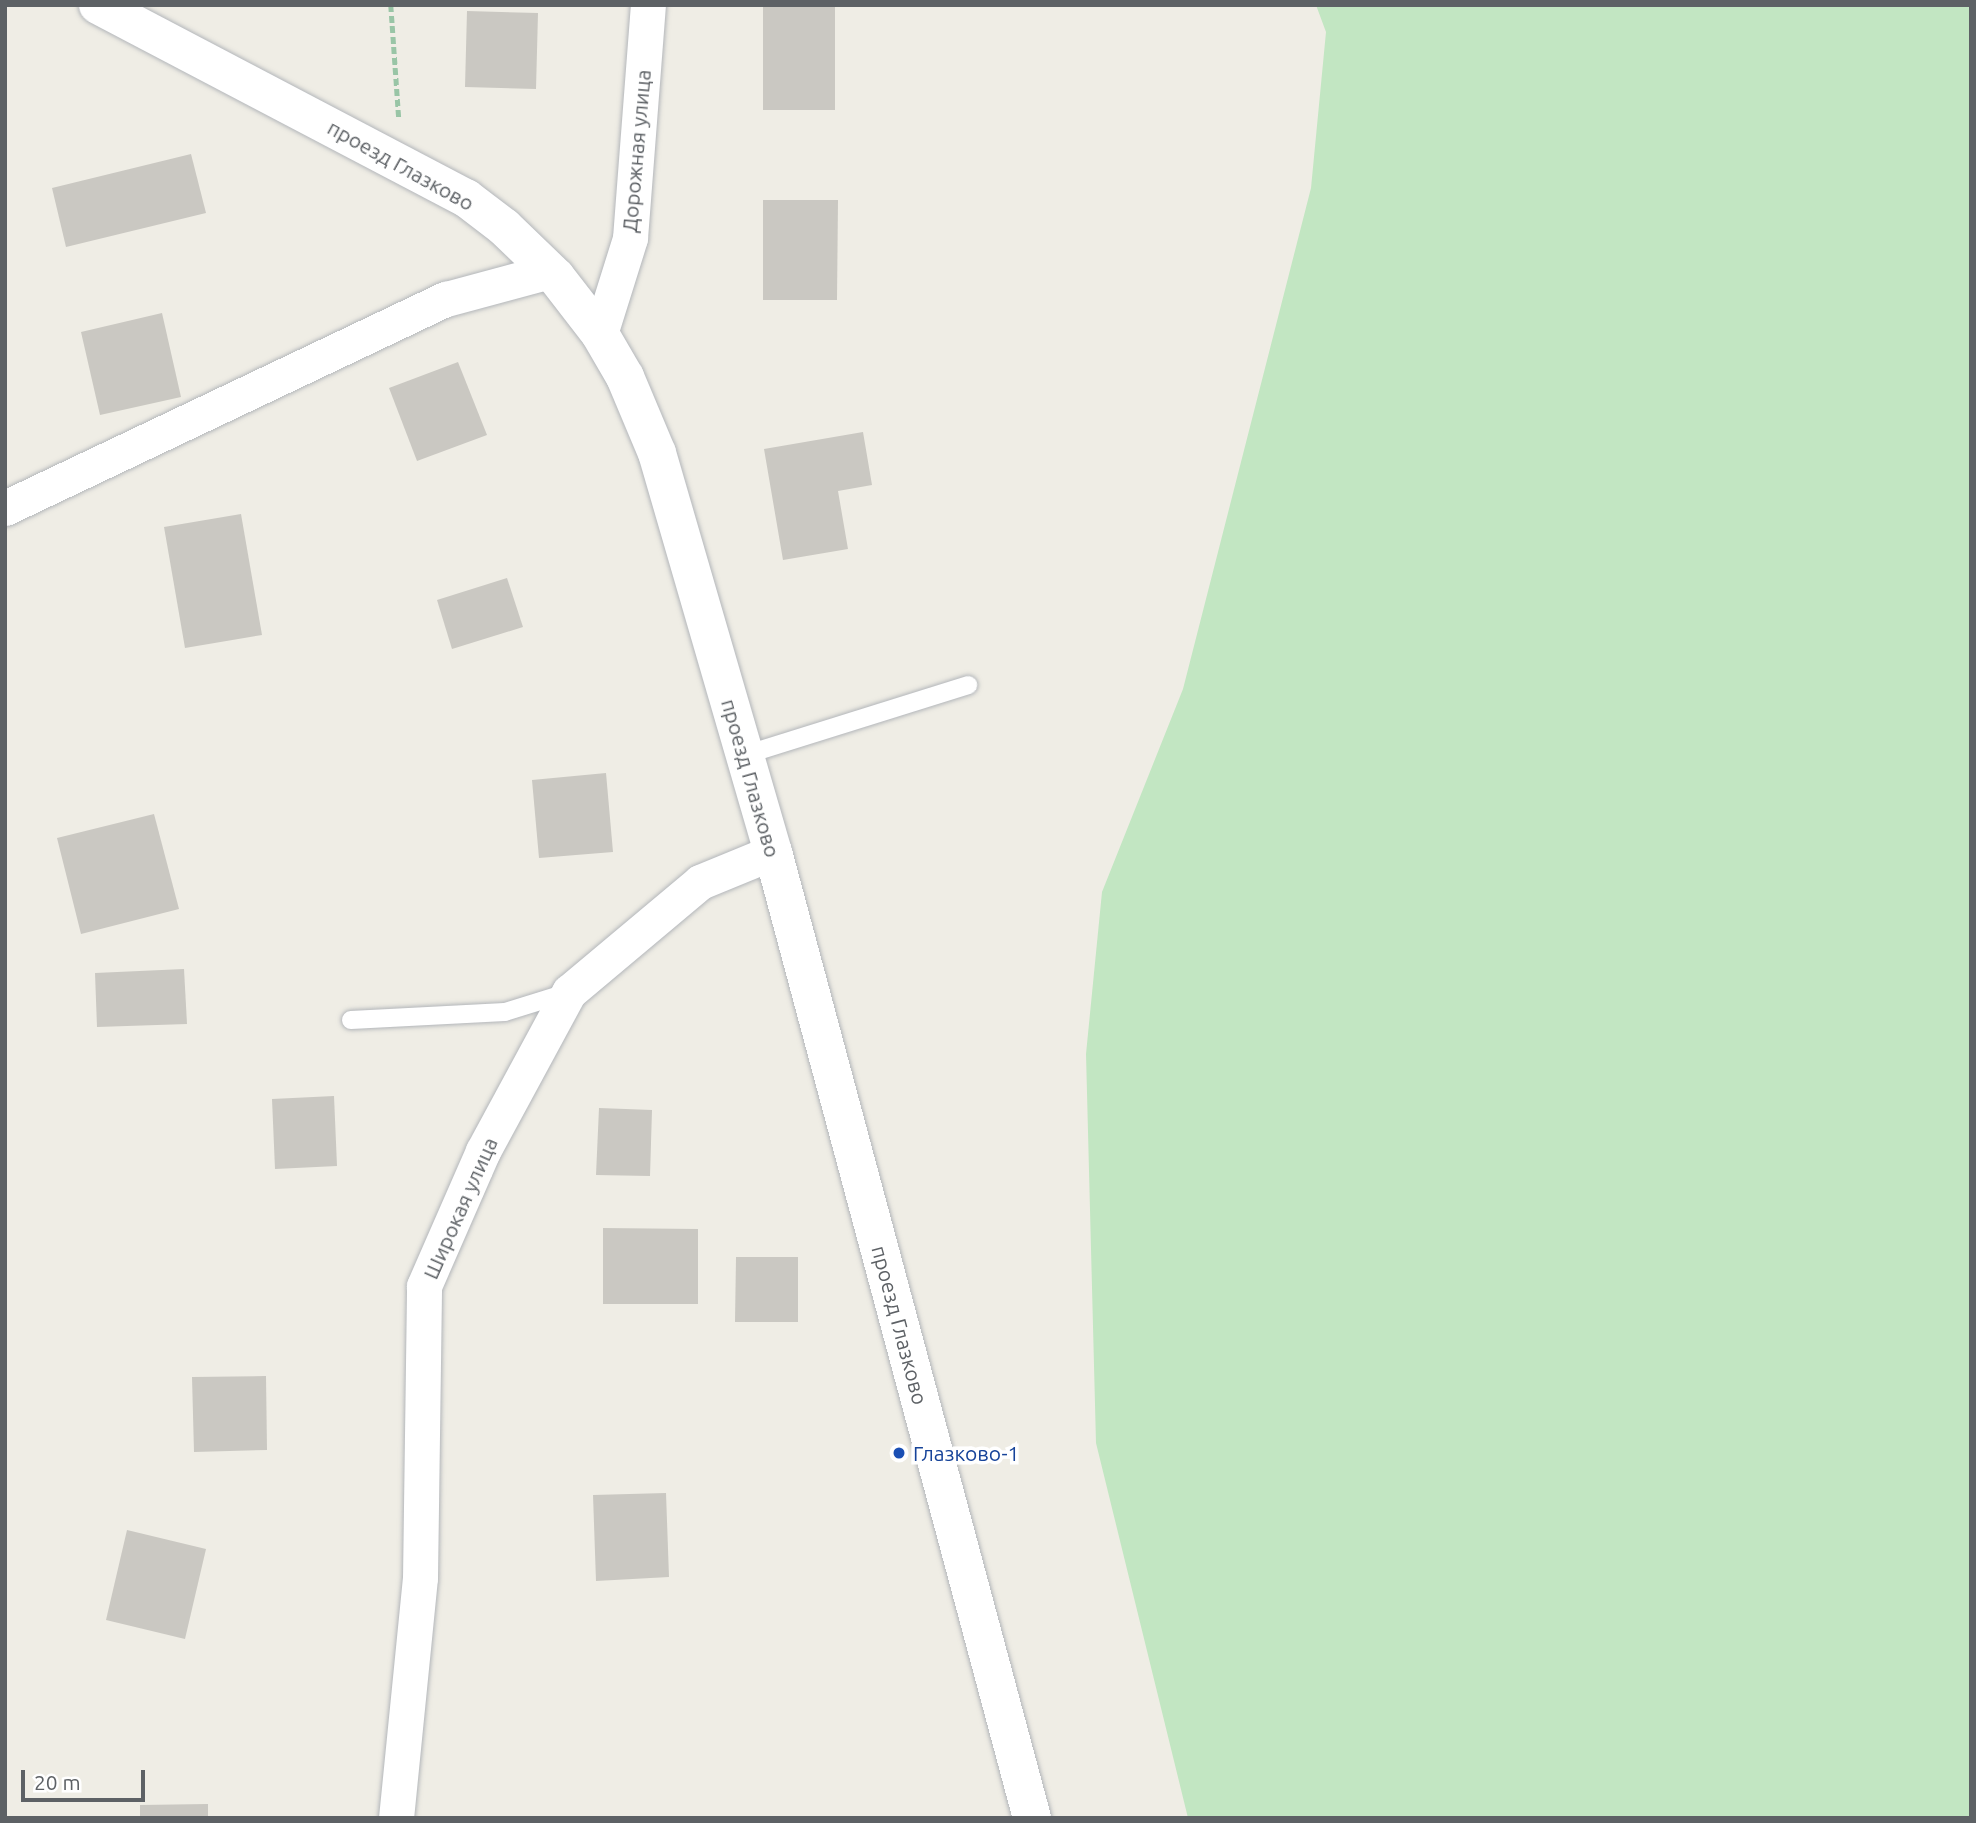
<!DOCTYPE html>
<html>
<head>
<meta charset="utf-8">
<style>
	body { margin:0 }
	#map { position:relative; width:1976px; height:1823px; overflow:hidden; background:#efede5; font-family:Ubuntu,sans-serif }
	div>[style] { position:absolute }
	[style*='--x'] { left:calc(var(--x)*1px); top:calc(var(--y)*1px); width:calc(var(--w)*1px); rotate:calc(var(--a)*1deg) }
	.green>* { inset:0; background:#c2e6c2 }
	.building>* { inset:0; background:#cac8c2 }
	.path>* { height:4.5px; margin-top:-2.25px; transform-origin:0; background:repeating-linear-gradient(90deg,#99c5a6 0 7px,transparent 0 10.5px) }
	.roads { filter:drop-shadow(0 0 2px #b3b6ba) drop-shadow(0 0 2px #b3b6ba) }
	.lane>* { height:18px; margin:-9px; padding:0 9px; transform-origin:9px; border-radius:9px; background:#fff }
	.street>* { height:35px; margin:-17.5px; padding:0 17.5px; transform-origin:17.5px; border-radius:17.5px; background:#fff }
	.secondary>* { height:38px; margin:-19px; padding:0 19px; transform-origin:19px; border-radius:19px; background:#fff }
	.dots>* { width:19px; height:19px; translate:-50% -50%; box-sizing:border-box; border:4px solid #fff; border-radius:50% }
	span { translate:-50% -50%; white-space:nowrap; text-align:center; line-height:1.15; -webkit-text-stroke:7px #fff; paint-order:stroke }
	.street-label { font-size:21px; color:#5d6165 }
	.transit-label { font-size:21px; color:#164399 }
	.left { translate:0 -50%; text-align:left }
	.frame { position:absolute; inset:0; border:7px solid #5d6165; pointer-events:none }
	.scale { position:absolute; left:21px; top:1770px; width:124px; height:32px; box-sizing:border-box; border:4px solid #5d6165; border-top:0; padding-left:9px; font-size:21px; line-height:24px; white-space:nowrap; color:#5d6165; -webkit-text-stroke:5px #fff; paint-order:stroke }
</style>
</head>
<body>
<div id="map">
	<div class="green">
		<div style="clip-path:polygon(1316px 5px,1971px 5px,1971px 1818px,1188px 1818px,1096px 1443px,1086px 1054px,1102px 892px,1183px 689px,1311px 188px,1326px 32px)"></div>
	</div>
	<div class="building">
		<div style="clip-path:polygon(763px 5px,835px 5px,835px 110px,763px 110px)"></div>
		<div style="clip-path:polygon(467px 11px,538px 13px,536px 89px,465px 87px)"></div>
		<div style="clip-path:polygon(191px 154px,206px 213px,66px 247px,52px 188px)"></div>
		<div style="clip-path:polygon(763px 200px,838px 200px,837px 300px,763px 300px)"></div>
		<div style="clip-path:polygon(162px 313px,181px 397px,100px 415px,81px 332px)"></div>
		<div style="clip-path:polygon(458px 362px,487px 435px,417px 461px,389px 388px)"></div>
		<div style="clip-path:polygon(863px 432px,872px 485px,838px 491px,848px 549px,783px 560px,764px 449px)"></div>
		<div style="clip-path:polygon(241px 514px,262px 635px,185px 648px,164px 527px)"></div>
		<div style="clip-path:polygon(507px 578px,523px 627px,452px 649px,437px 600px)"></div>
		<div style="clip-path:polygon(606px 773px,613px 852px,539px 858px,532px 780px)"></div>
		<div style="clip-path:polygon(154px 814px,179px 909px,81px 934px,57px 838px)"></div>
		<div style="clip-path:polygon(184px 969px,187px 1024px,97px 1027px,95px 973px)"></div>
		<div style="clip-path:polygon(334px 1096px,337px 1166px,275px 1169px,272px 1099px)"></div>
		<div style="clip-path:polygon(599px 1108px,652px 1110px,650px 1176px,596px 1175px)"></div>
		<div style="clip-path:polygon(603px 1228px,698px 1229px,698px 1304px,603px 1304px)"></div>
		<div style="clip-path:polygon(736px 1257px,798px 1257px,798px 1322px,735px 1322px)"></div>
		<div style="clip-path:polygon(266px 1376px,267px 1450px,194px 1452px,192px 1377px)"></div>
		<div style="clip-path:polygon(666px 1493px,669px 1577px,596px 1581px,593px 1495px)"></div>
		<div style="clip-path:polygon(127px 1530px,206px 1549px,185px 1639px,106px 1620px)"></div>
		<div style="clip-path:polygon(208px 1804px,208px 1818px,140px 1818px,140px 1805px)"></div>
	</div>
	<div class="path">
		<div style="--x:391;--y:5;--w:114;--a:86"></div>
	</div>
	<div class="roads">
		<div class="lane">
			<div style="--x:745;--y:755;--w:234;--a:-17.4"></div>
			<div style="--x:351;--y:1020;--w:154;--a:-3"></div>
			<div style="--x:505;--y:1012;--w:64;--a:-17.3"></div>
		</div>
		<div class="street">
			<div style="--x:600;--y:334;--w:101;--a:-72.6"></div>
			<div style="--x:630;--y:238;--w:234;--a:-85.6"></div>
			<div style="--x:5;--y:508;--w:488;--a:-25.4"></div>
			<div style="--x:446;--y:299;--w:108;--a:-15.1"></div>
			<div style="--x:396;--y:1818;--w:241;--a:-84.3"></div>
			<div style="--x:420;--y:1578;--w:292;--a:-89.2"></div>
			<div style="--x:424;--y:1286;--w:147;--a:-66.4"></div>
			<div style="--x:483;--y:1151;--w:181;--a:-61.6"></div>
			<div style="--x:569;--y:992;--w:171;--a:-40"></div>
			<div style="--x:700;--y:882;--w:79;--a:-22.3"></div>
		</div>
		<div class="secondary">
			<div style="--x:98;--y:5;--w:416;--a:27.7"></div>
			<div style="--x:466;--y:198;--w:48;--a:37.3"></div>
			<div style="--x:504;--y:227;--w:72;--a:43.9"></div>
			<div style="--x:556;--y:277;--w:72;--a:52.3"></div>
			<div style="--x:600;--y:334;--w:50;--a:59.8"></div>
			<div style="--x:625;--y:377;--w:82;--a:67.2"></div>
			<div style="--x:657;--y:453;--w:416;--a:73.8"></div>
			<div style="--x:773;--y:852;--w:1000;--a:74.99"></div>
		</div>
	</div>
	<div class="dots">
		<div style="left:899px;top:1453px;background:#1a4fb4"></div>
	</div>
	<div class="street-label">
		<span style="left:636px;top:151px;rotate:-85deg">Дорожная улица</span>
		<span style="left:401px;top:165px;rotate:29deg">проезд Глазково</span>
		<span style="left:751px;top:778px;rotate:74deg">проезд Глазково</span>
		<span style="left:460px;top:1208px;rotate:-66deg">Широкая улица</span>
		<span style="left:900px;top:1325px;rotate:75deg">проезд Глазково</span>
	</div>
	<div class="transit-label">
		<span class="left" style="left:913px;top:1453px">Глазково-1</span>
	</div>
	<div class="frame"></div>
	<div class="scale">20 m</div>
</div>
</body>
</html>
